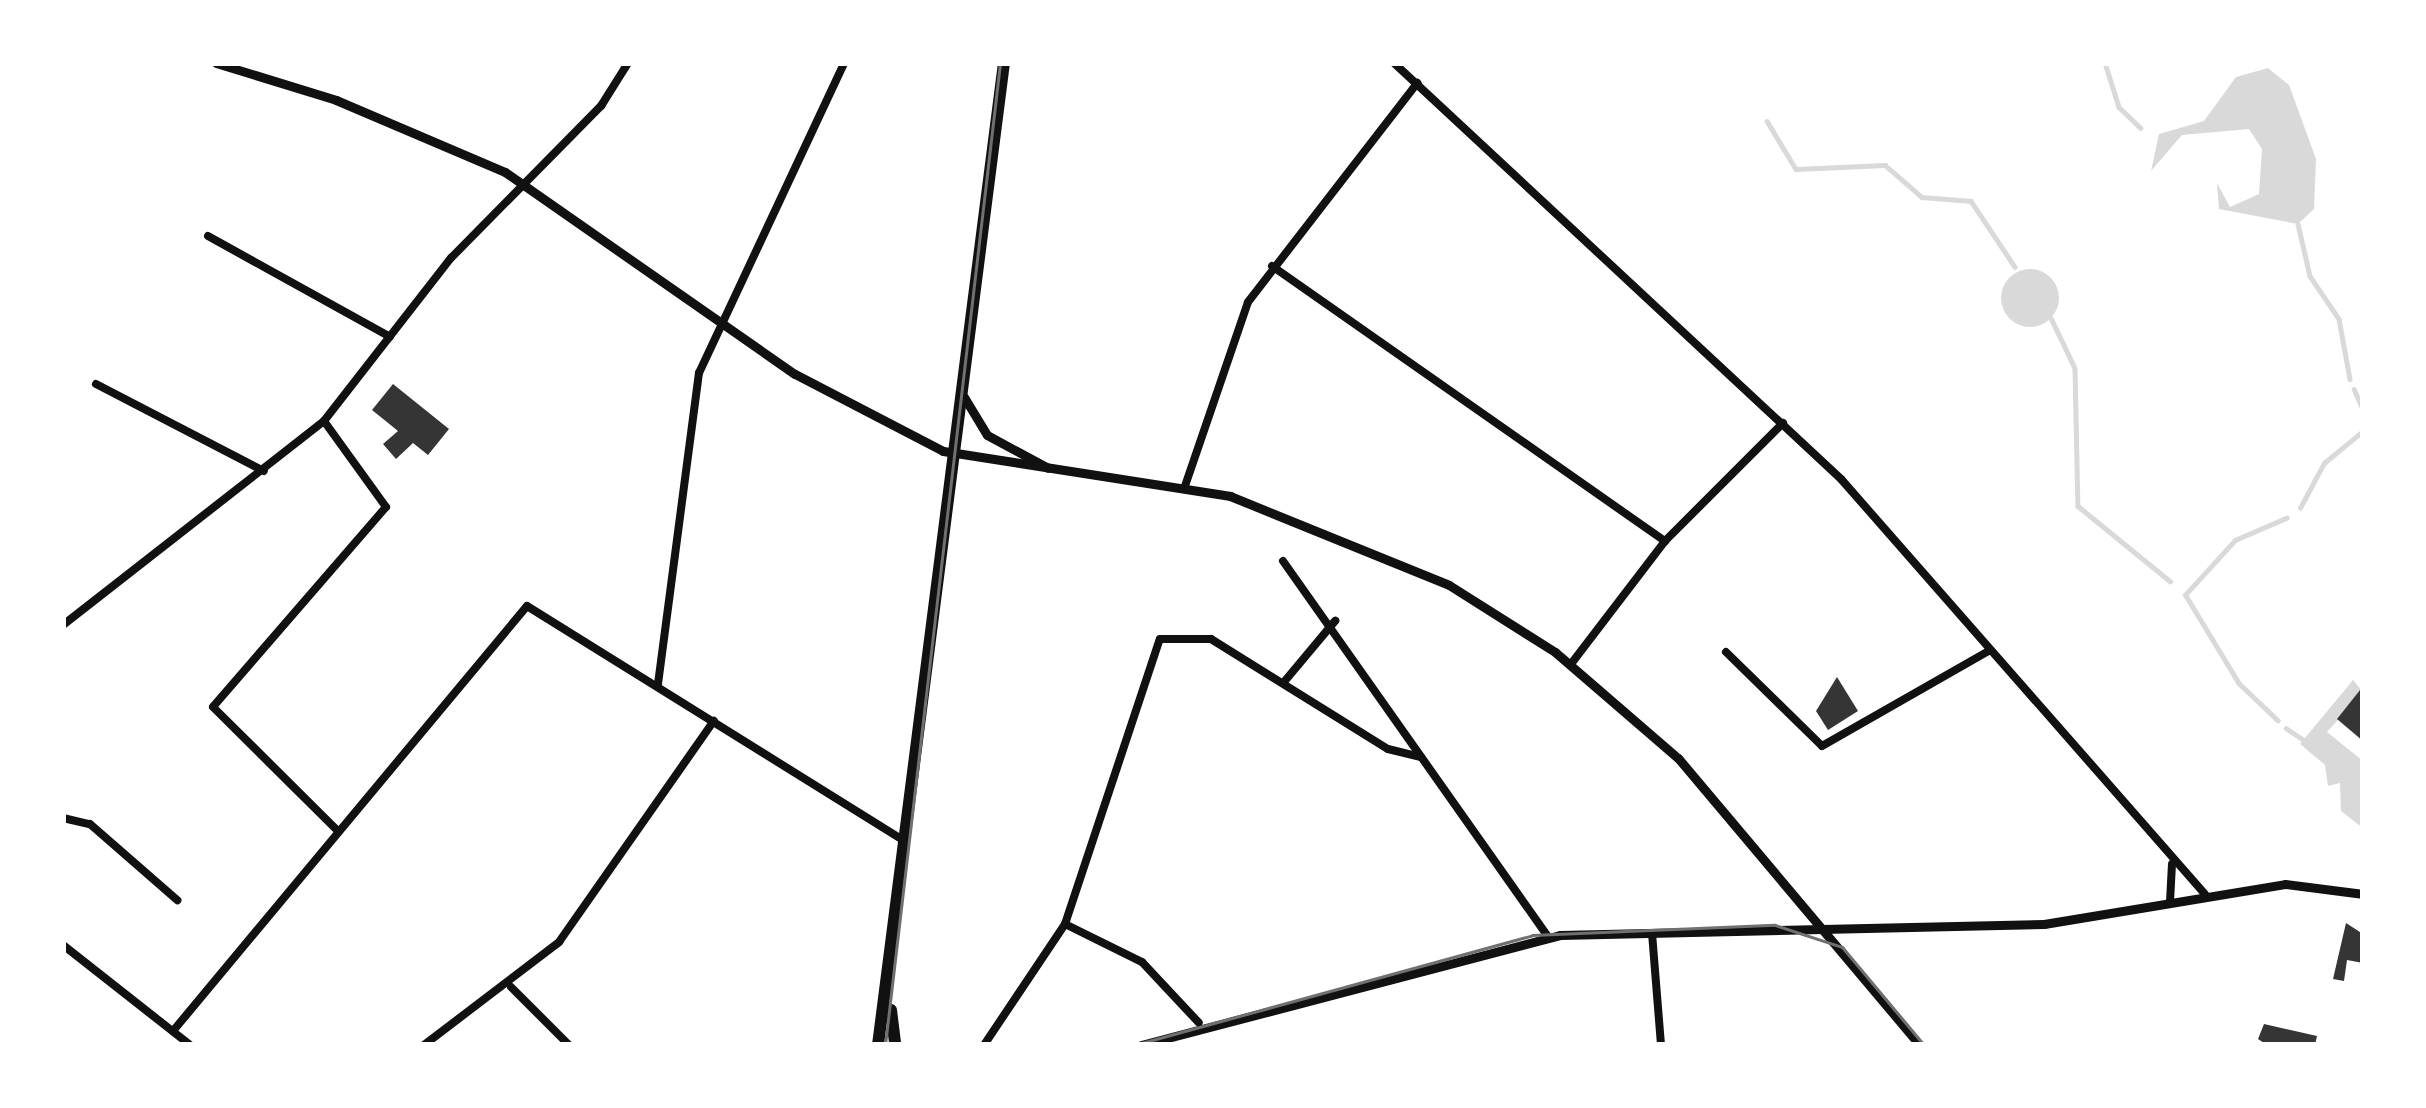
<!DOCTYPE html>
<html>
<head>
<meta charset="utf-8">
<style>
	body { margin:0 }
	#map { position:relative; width:2426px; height:1108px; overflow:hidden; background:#fff; font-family:"Times New Roman",serif }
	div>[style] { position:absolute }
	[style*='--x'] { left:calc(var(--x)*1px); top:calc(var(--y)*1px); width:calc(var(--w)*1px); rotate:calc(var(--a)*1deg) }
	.water>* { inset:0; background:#d9d9d9 }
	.round { border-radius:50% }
	.stream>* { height:4.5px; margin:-2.25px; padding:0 2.25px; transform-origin:2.25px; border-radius:2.25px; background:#d9d9d9 }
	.building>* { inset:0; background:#353535 }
	.minor>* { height:8px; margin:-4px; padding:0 4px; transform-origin:4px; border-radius:4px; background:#111 }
	.tertiary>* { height:9px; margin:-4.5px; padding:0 4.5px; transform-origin:4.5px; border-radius:4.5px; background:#111 }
	.primary>* { height:12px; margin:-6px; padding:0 6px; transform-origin:6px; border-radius:6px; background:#111 }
	.tram>* { height:3px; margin:-1.5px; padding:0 1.5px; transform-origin:1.5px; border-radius:1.5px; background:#707070 }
	span { translate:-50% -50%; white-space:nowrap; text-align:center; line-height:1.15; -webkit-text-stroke:10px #fff; paint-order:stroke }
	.frame { position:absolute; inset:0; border:66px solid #fff; pointer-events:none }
</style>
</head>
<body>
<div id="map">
	<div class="water">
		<div style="clip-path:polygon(2268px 68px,2289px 85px,2316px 159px,2314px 209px,2298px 224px,2219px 209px,2217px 183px,2230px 207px,2259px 194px,2262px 149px,2249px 129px,2182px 135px,2151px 171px,2159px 134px,2204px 121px,2236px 77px)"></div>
		<div class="round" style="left:2001px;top:269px;width:58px;height:58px"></div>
		<div style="clip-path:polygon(2353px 680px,2363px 692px,2327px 732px,2363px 761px,2363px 828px,2341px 811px,2340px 783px,2328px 786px,2325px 765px,2300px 744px)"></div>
	</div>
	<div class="stream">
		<div style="--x:2105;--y:63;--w:46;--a:72.3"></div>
		<div style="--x:2119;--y:107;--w:30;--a:44"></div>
		<div style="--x:1767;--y:121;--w:56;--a:58.9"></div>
		<div style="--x:1796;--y:169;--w:89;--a:-2.6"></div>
		<div style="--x:1885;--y:165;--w:49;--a:40.9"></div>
		<div style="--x:1922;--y:197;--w:49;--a:4.7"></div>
		<div style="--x:1971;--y:201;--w:79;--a:56.3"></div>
		<div style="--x:2298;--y:224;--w:53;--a:77"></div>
		<div style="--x:2310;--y:276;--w:52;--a:56"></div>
		<div style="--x:2339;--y:319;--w:61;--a:79.6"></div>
		<div style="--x:2051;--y:318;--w:55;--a:64.4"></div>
		<div style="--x:2075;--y:368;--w:138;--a:88.8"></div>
		<div style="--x:2078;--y:506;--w:119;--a:39.2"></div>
		<div style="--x:2354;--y:389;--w:22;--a:66"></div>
		<div style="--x:2300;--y:508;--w:51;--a:-61.9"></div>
		<div style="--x:2324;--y:463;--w:50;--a:-39.4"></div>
		<div style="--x:2278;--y:721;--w:54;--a:-136.5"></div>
		<div style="--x:2239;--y:684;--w:104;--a:-121.2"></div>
		<div style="--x:2185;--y:595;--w:74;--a:-47.7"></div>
		<div style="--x:2235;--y:540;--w:56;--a:-23.3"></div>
		<div style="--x:2286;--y:728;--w:22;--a:34"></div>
	</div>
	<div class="building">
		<div style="clip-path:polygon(393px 384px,449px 429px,428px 455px,413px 443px,396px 459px,383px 444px,398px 431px,372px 410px)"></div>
		<div style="clip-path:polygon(1837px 677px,1858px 711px,1828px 730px,1816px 711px)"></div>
		<div style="clip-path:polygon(2360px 690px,2363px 692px,2363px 741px,2337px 719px)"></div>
		<div style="clip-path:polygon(2346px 923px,2363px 934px,2363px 963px,2347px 960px,2344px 981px,2333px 979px)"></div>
		<div style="clip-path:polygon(2264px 1024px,2317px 1036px,2315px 1045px,2267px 1045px,2258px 1039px)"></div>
	</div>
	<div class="minor">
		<div style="--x:1394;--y:63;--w:611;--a:42.94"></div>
		<div style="--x:1841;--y:479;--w:552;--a:48.75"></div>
		<div style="--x:208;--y:236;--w:208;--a:29"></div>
		<div style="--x:1272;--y:266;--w:480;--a:35"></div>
		<div style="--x:96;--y:384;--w:189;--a:27.4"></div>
		<div style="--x:324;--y:421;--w:106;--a:54.2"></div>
		<div style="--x:386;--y:507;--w:264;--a:130.9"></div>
		<div style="--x:213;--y:707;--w:176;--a:44.8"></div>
		<div style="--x:1185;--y:486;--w:194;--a:-71.1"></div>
		<div style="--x:1248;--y:302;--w:277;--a:-52.3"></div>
		<div style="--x:1283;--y:561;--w:459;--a:54.8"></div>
		<div style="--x:63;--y:625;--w:331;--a:-38"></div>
		<div style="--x:324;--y:421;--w:207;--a:-52.1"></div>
		<div style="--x:451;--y:258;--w:214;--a:-45.4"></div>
		<div style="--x:601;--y:106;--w:51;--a:-57.9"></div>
		<div style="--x:1726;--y:652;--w:134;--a:44.4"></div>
		<div style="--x:1822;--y:746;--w:190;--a:-29.7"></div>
		<div style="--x:1571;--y:664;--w:155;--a:-52.6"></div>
		<div style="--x:1665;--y:541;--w:167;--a:-45"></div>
		<div style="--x:1284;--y:682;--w:80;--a:-50.1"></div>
		<div style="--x:658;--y:684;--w:314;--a:-82.5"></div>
		<div style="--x:699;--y:373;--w:342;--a:-64.9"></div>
		<div style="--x:63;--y:818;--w:28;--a:13"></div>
		<div style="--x:90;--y:824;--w:116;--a:41.1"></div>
		<div style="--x:2170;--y:902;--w:38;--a:-87"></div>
		<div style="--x:1065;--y:924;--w:86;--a:26.3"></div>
		<div style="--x:1142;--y:962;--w:83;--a:46.9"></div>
		<div style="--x:1652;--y:933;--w:112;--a:85.4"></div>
		<div style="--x:63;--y:945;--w:162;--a:38.2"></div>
		<div style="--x:511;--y:987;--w:82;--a:45"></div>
		<div style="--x:173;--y:1031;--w:553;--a:-50.21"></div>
		<div style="--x:527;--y:606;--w:443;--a:31.9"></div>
		<div style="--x:424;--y:1045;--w:170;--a:-37.3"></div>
		<div style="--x:559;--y:942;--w:270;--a:-55"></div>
		<div style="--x:984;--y:1045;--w:146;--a:-56.2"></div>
		<div style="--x:1065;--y:924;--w:300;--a:-71.6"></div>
		<div style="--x:1160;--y:639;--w:51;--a:0"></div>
		<div style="--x:1211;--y:639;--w:208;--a:31.9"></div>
		<div style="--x:1388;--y:749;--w:34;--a:14"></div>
	</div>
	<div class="tertiary">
		<div style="--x:216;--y:63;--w:126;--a:17.1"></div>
		<div style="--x:336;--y:100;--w:184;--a:23.1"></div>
		<div style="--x:505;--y:172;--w:353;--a:34.9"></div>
		<div style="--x:795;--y:374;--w:167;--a:27.5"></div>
		<div style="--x:943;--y:451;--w:291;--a:8.9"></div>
		<div style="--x:1230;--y:496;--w:236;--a:22.1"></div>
		<div style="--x:1449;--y:585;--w:125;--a:32.3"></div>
		<div style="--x:1555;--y:652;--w:162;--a:40.8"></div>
		<div style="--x:1678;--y:758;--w:375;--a:49.9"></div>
		<div style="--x:964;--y:397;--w:44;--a:58.8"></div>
		<div style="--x:987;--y:435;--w:69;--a:28.4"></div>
		<div style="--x:1141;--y:1045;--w:433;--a:-14.7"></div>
		<div style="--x:1560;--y:935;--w:484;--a:-1.3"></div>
		<div style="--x:2044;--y:924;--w:244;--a:-9.4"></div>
		<div style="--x:2285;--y:884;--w:79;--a:7.3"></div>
	</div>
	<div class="primary">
		<div style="--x:891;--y:1010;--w:35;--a:83"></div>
		<div style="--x:878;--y:1045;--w:990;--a:-82.69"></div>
	</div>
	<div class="tram">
		<div style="--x:885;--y:1045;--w:989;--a:-83.32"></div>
		<div style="--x:1134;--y:1045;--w:413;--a:-15.4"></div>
		<div style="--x:1532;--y:935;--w:243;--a:-2.4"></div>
		<div style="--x:1775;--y:925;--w:71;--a:18.2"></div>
		<div style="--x:1842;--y:947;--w:128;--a:50.1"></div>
	</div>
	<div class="frame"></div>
</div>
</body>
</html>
